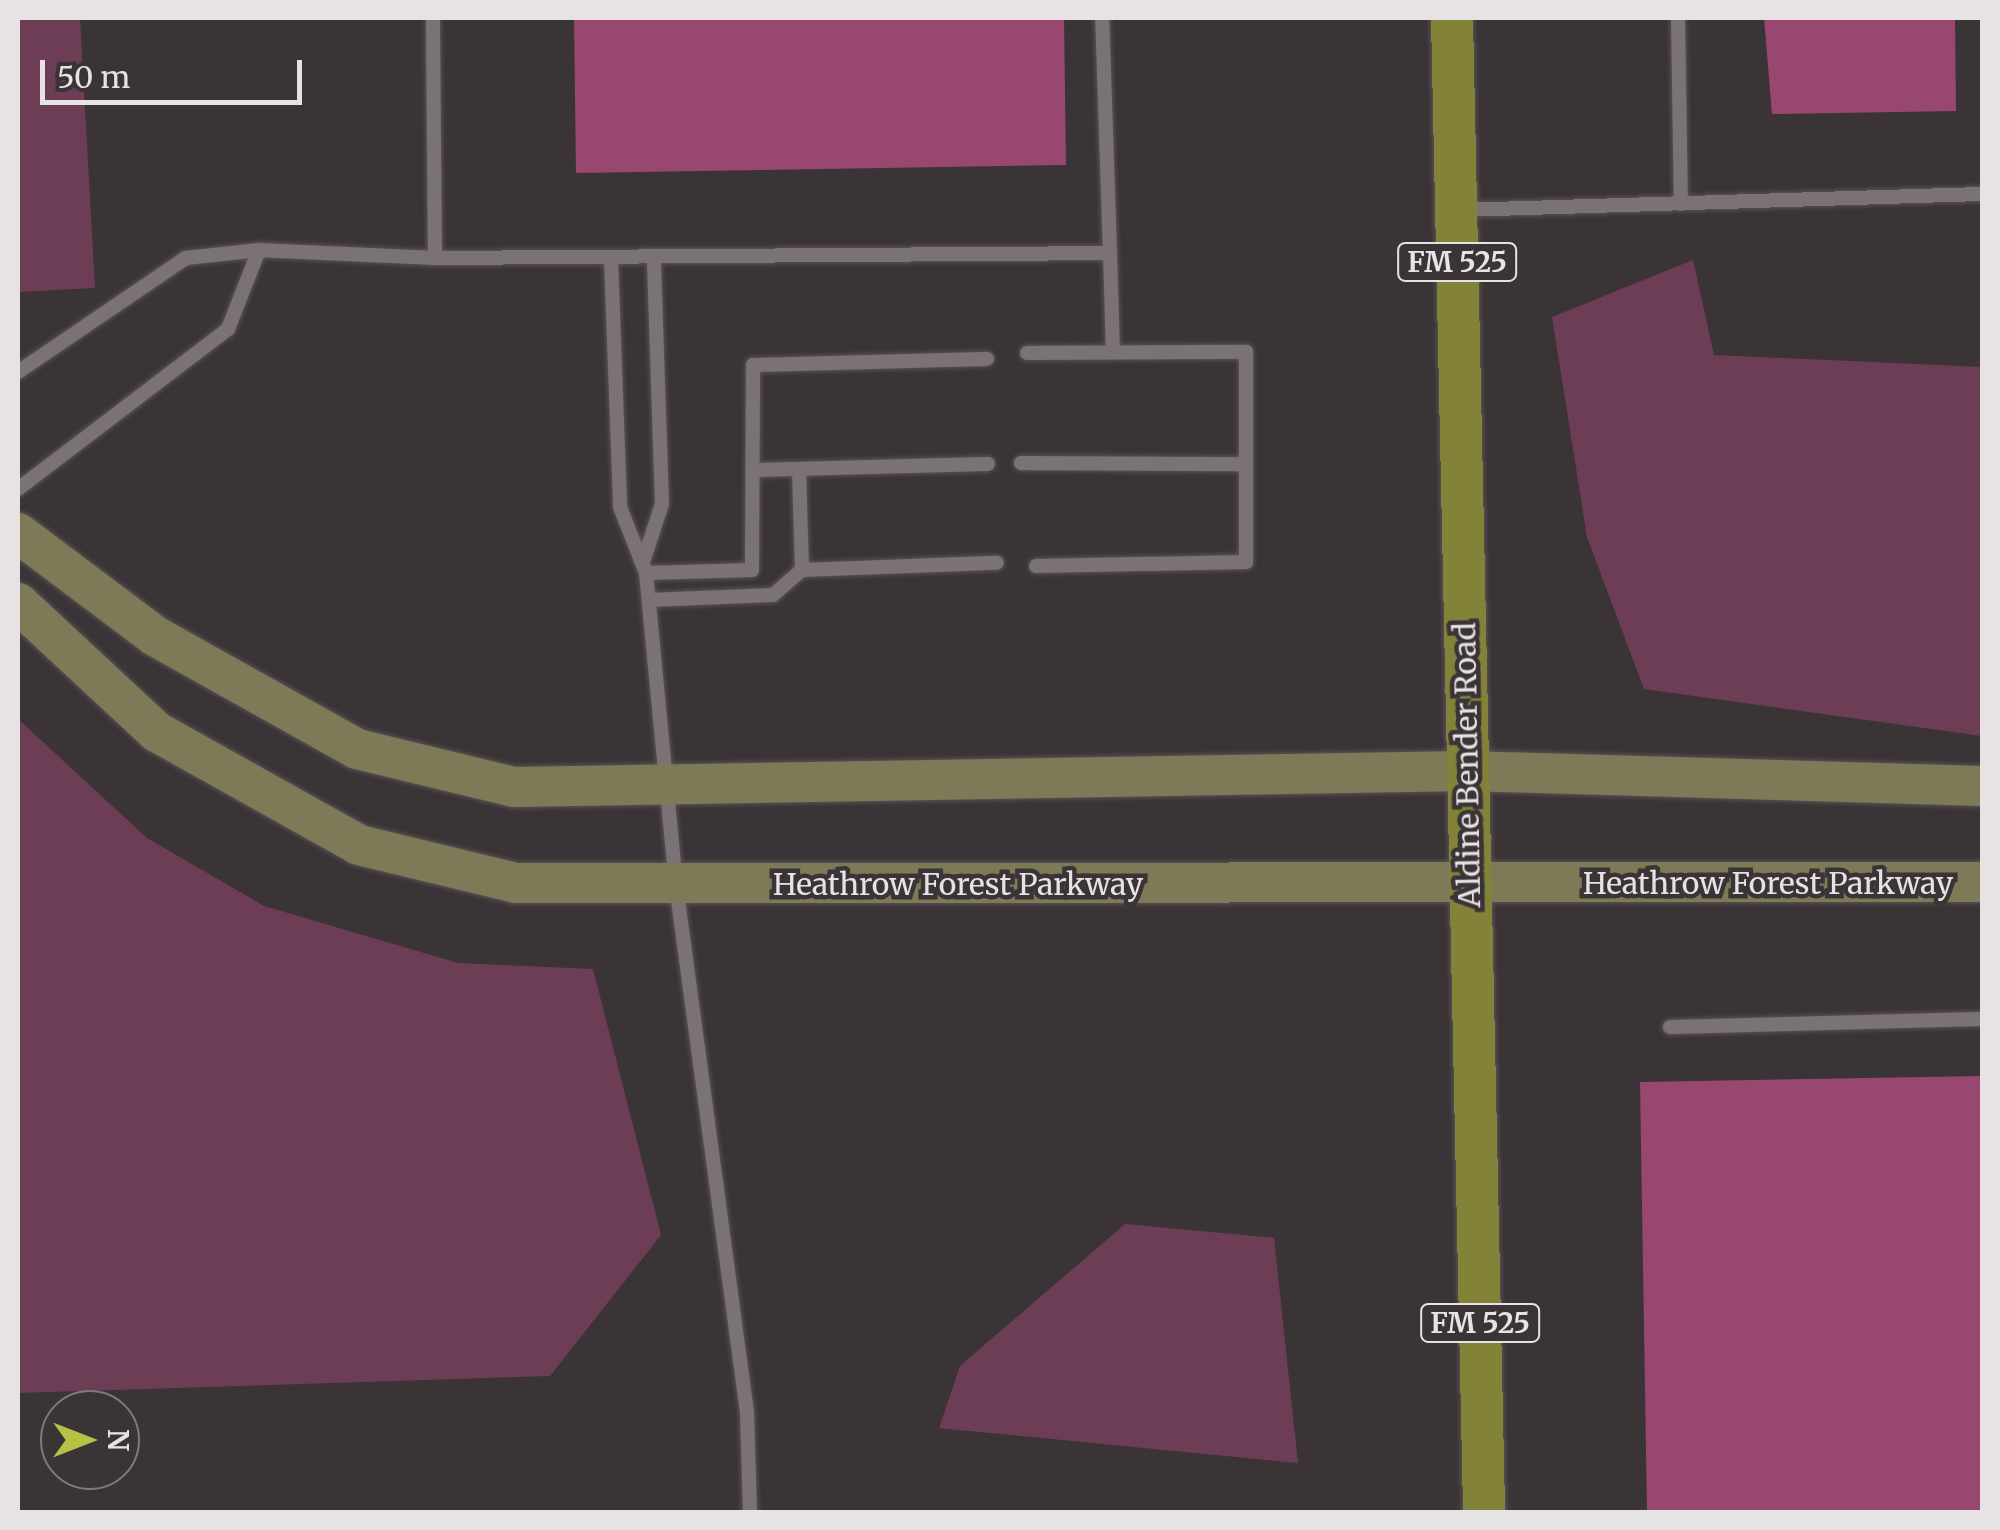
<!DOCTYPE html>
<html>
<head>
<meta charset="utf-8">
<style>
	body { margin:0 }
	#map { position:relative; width:2000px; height:1530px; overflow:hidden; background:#3b3437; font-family:Merriweather,serif }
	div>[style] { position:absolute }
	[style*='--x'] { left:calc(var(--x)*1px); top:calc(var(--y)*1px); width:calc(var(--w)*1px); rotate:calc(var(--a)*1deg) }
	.green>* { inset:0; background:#6d3d55 }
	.building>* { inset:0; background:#984770 }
	.roads { filter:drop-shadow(0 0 2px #595356) drop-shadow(0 0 2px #595356) }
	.lane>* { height:14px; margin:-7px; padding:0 7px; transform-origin:7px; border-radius:7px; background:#7b7276 }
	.secondary>* { height:40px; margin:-20px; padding:0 20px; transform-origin:20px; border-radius:20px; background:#7e7a57 }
	.primary>* { height:42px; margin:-21px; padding:0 21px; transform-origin:21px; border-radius:21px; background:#828239 }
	span { translate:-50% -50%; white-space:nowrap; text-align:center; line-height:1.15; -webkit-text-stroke:9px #3b3437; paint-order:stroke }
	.shield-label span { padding:2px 8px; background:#3b3437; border:2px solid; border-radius:8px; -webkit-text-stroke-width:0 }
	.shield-label { font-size:28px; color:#e7e2e4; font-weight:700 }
	.street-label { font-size:30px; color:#e7e2e4 }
	.frame { position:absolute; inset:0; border:20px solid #e7e2e4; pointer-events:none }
	.north { position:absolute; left:40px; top:1390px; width:100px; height:100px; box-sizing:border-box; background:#3b3437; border:2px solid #807a7c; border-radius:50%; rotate:90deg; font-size:28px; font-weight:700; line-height:40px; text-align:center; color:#e7e2e4 }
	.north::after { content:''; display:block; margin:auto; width:35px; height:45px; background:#b8c147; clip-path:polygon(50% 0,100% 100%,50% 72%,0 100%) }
	.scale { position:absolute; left:40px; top:60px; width:262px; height:45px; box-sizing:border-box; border:5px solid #e7e2e4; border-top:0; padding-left:12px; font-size:30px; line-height:35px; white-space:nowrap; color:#e7e2e4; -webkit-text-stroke:8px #3b3437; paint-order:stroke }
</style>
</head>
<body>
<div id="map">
	<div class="green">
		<div style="clip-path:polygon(18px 18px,80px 18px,95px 288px,18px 292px)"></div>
		<div style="clip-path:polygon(1693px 260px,1714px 355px,1982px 367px,1982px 736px,1644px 689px,1587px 537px,1552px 317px)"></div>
		<div style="clip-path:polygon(18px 719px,147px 838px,264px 906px,458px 963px,593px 969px,661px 1235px,550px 1376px,18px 1393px)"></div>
		<div style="clip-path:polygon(1125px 1224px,1274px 1238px,1298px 1463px,939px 1428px,960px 1366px)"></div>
	</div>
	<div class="building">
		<div style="clip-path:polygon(574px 18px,1064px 18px,1066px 165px,576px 173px)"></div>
		<div style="clip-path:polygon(1764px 18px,1955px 18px,1956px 111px,1772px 114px)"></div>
		<div style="clip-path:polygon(1982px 1076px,1982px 1512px,1647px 1512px,1640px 1082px)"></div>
	</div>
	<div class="roads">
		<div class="lane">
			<div style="--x:1678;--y:18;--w:186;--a:89.1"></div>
			<div style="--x:1461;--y:210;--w:521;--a:-1.76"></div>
			<div style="--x:1110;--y:253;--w:99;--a:88.3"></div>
			<div style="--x:435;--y:258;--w:675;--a:-0.42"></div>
			<div style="--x:1110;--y:253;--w:235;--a:-91.9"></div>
			<div style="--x:611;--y:258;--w:249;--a:87.9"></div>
			<div style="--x:620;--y:507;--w:71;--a:68.5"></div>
			<div style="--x:646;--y:573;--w:313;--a:84.5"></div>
			<div style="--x:676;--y:885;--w:532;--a:82.33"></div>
			<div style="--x:747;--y:1412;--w:100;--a:88.3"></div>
			<div style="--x:1027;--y:353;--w:219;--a:-0.3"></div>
			<div style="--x:1246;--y:352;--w:210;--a:90"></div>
			<div style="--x:1246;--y:562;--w:210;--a:178.9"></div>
			<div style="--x:18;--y:372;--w:203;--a:-34.2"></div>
			<div style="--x:186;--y:258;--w:73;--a:-6.3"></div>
			<div style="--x:259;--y:250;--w:176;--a:2.6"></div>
			<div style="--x:435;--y:258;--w:240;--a:-90.5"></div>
			<div style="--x:1021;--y:463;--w:225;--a:0.3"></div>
			<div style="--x:799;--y:469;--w:101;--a:88.3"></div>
			<div style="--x:753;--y:470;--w:235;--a:-1.5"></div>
			<div style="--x:18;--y:489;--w:264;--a:-37.3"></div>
			<div style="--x:228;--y:329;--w:85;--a:-68.6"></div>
			<div style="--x:644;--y:559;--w:58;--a:-71.9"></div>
			<div style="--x:662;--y:504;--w:246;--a:-91.9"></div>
			<div style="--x:646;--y:573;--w:106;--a:-1.6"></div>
			<div style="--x:752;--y:570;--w:205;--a:-89.7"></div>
			<div style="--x:753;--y:365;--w:234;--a:-1.5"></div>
			<div style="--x:649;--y:600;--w:124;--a:-2.3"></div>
			<div style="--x:773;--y:595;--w:38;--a:-41"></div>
			<div style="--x:802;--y:570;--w:195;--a:-2.1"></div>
			<div style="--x:1670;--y:1027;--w:312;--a:-1.5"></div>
		</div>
		<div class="secondary">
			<div style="--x:18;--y:533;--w:171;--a:36.9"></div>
			<div style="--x:155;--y:636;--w:231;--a:29.2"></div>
			<div style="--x:357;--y:749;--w:162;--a:13.6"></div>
			<div style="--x:514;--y:787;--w:953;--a:-0.96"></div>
			<div style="--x:1467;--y:771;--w:515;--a:1.67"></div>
			<div style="--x:18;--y:603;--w:190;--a:42.9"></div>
			<div style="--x:157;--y:732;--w:231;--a:29.2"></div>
			<div style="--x:359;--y:845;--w:162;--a:13.6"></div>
			<div style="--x:516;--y:883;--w:1466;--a:-0.04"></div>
		</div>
		<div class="primary">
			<div style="--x:1452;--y:18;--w:1494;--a:88.77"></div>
		</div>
	</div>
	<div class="shield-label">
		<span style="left:1457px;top:262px">FM 525</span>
		<span style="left:1480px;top:1323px">FM 525</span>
	</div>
	<div class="street-label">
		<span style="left:1467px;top:765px;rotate:-91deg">Aldine Bender Road</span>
		<span style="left:1768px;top:883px">Heathrow Forest Parkway</span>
		<span style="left:958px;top:884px">Heathrow Forest Parkway</span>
	</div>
	<div class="frame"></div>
	<div class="north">N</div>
	<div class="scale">50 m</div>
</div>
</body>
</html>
